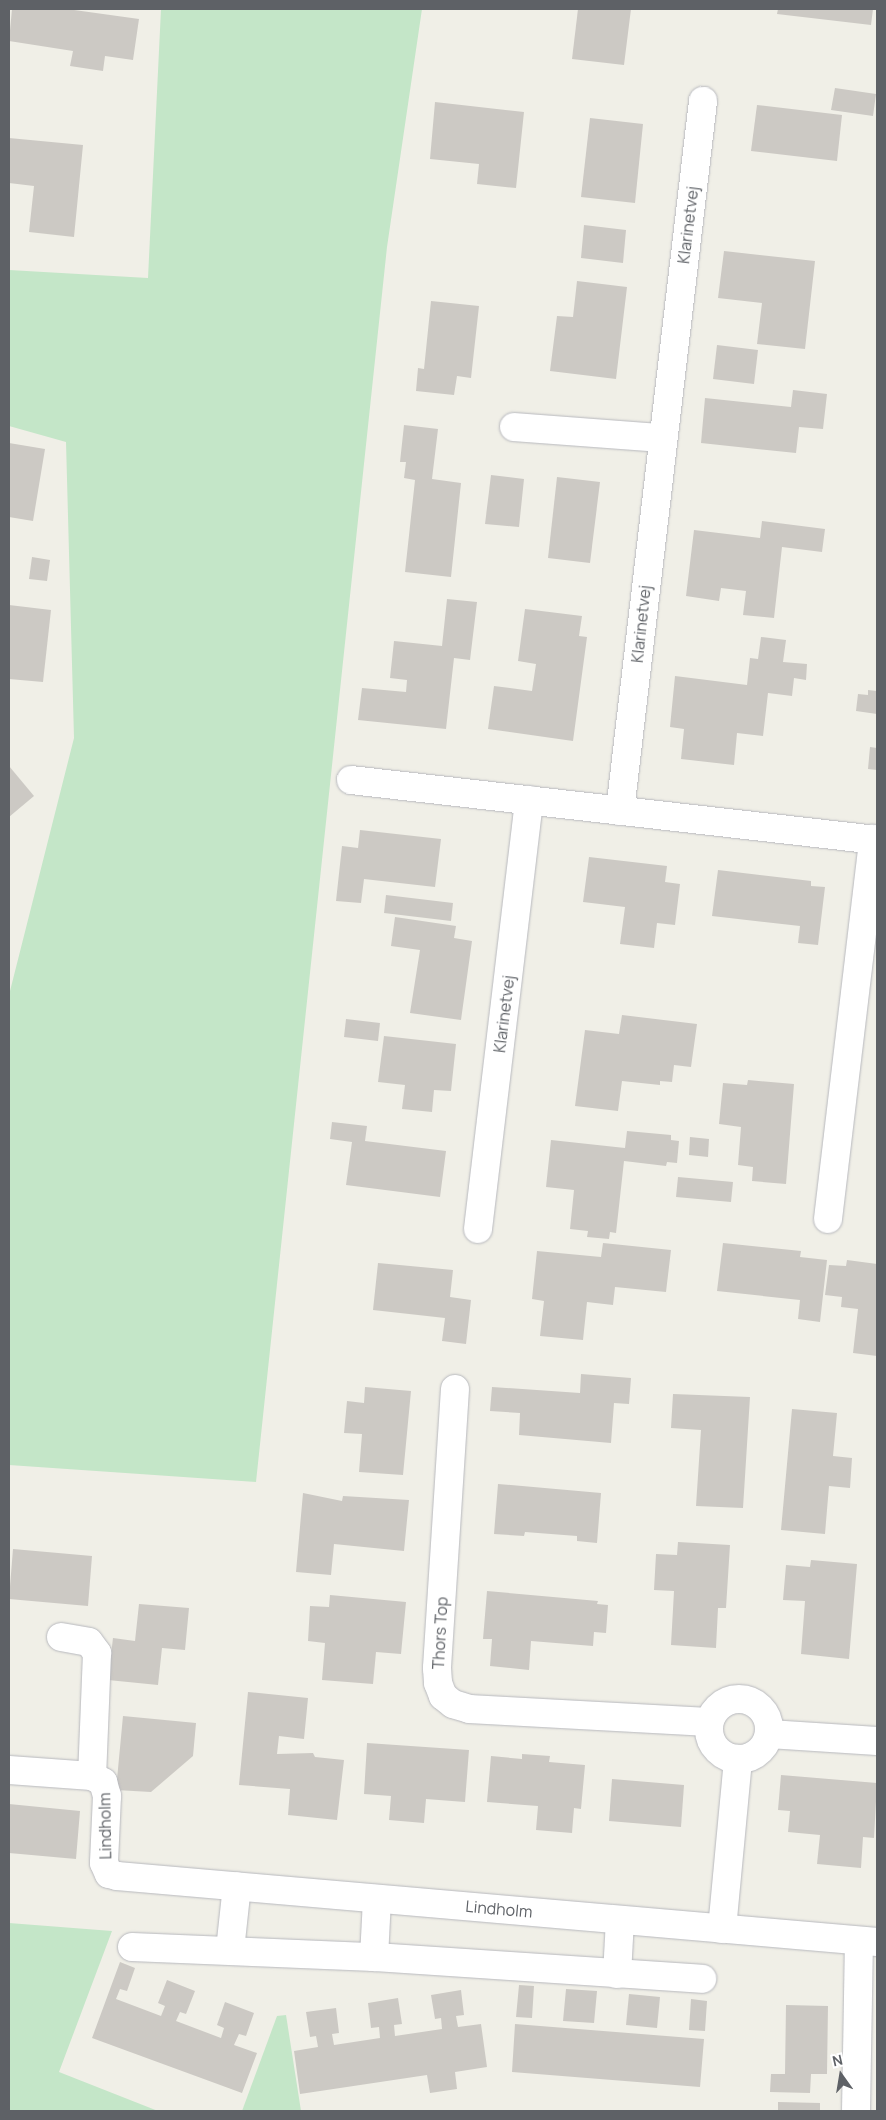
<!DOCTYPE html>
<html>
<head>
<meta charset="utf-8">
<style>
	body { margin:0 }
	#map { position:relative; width:886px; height:2120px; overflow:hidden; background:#f0efe7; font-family:Manrope,sans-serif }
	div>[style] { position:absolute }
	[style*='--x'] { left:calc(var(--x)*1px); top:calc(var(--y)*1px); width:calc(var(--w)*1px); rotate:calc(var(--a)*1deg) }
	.green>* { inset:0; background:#c4e6c8 }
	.building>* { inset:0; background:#ccc9c4 }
	.roads { filter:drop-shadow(0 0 1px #b7b8bd) drop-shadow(0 0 1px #b7b8bd) }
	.minor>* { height:28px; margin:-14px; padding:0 14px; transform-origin:14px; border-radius:14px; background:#fff }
	.minor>.ring { margin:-14px; padding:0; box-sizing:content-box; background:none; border:28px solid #fff; border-radius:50% }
	span { translate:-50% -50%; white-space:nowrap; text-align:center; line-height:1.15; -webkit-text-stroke:4.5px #fff; paint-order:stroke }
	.street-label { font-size:16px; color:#5e6166 }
	.frame { position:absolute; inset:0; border:10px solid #5e6166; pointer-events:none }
	.north { position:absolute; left:816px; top:2050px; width:50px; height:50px; -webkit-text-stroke:4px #fff; paint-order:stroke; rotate:347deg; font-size:14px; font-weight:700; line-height:20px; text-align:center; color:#5e6166 }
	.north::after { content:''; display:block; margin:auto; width:18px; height:22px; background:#5e6166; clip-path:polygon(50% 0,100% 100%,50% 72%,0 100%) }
</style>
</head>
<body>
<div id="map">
	<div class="green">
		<div style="clip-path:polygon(161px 9px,422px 9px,387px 247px,256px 1482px,9px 1465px,9px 995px,74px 738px,66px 442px,9px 426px,9px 270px,148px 278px)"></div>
		<div style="clip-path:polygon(9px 1923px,112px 1931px,59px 2072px,158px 2111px,9px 2111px)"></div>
		<div style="clip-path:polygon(286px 2015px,301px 2111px,242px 2111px,277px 2016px)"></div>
	</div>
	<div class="building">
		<div style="clip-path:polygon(12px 9px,67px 9px,139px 19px,133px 60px,105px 56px,103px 71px,70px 66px,73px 51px,9px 41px)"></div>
		<div style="clip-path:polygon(578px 9px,631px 9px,624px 65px,572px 59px)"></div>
		<div style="clip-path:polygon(778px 9px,873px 9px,871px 25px,777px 14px)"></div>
		<div style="clip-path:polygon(835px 88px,876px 94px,873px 116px,831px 110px)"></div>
		<div style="clip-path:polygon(435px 102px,524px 112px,516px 188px,477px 184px,479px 164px,430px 159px)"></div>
		<div style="clip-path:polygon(757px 105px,842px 115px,837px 161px,751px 151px)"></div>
		<div style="clip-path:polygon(590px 118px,643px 124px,635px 203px,581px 197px)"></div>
		<div style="clip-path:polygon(9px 138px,83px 145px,74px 237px,29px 232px,34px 186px,9px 183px)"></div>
		<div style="clip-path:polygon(584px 225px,626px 230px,623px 263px,581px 258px)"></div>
		<div style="clip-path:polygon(724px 251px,815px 261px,805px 349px,757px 344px,762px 303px,718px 298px)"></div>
		<div style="clip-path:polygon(577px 281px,627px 287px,616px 379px,550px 371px,557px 316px,573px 317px)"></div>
		<div style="clip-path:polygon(431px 301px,479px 306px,471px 378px,457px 376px,454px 395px,416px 391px,418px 368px,424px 369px)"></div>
		<div style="clip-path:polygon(717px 345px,758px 350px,754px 384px,713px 379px)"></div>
		<div style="clip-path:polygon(793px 390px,827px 394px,823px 429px,799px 427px,796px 453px,701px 443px,705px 398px,791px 407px)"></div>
		<div style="clip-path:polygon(404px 425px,438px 429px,432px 479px,461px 483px,451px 577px,405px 572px,415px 480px,404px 478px,406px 462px,400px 462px)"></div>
		<div style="clip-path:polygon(9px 443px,45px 449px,33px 521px,9px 517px)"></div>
		<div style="clip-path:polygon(491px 475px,524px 479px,519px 527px,485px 524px)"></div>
		<div style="clip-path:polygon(557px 477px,600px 482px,590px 563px,548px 558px)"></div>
		<div style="clip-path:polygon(762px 521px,825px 529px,822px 552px,782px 547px,774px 618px,743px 615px,746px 591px,721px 588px,719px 601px,686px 596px,694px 530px,760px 538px)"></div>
		<div style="clip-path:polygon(32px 557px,50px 560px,47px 581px,29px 579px)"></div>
		<div style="clip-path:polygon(447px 599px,477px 602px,470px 660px,454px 658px,446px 729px,358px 720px,362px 688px,406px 692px,407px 680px,390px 678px,394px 641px,442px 646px)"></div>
		<div style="clip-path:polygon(9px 605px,51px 610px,43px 682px,9px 679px)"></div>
		<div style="clip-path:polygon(525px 609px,582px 616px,579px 636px,587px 637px,573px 741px,488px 729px,494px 686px,532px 691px,536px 664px,518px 661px)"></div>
		<div style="clip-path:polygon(761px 637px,786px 640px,783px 662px,807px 664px,806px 680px,794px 678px,792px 696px,768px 693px,763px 736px,737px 733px,734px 765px,681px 759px,684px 729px,670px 727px,675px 676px,747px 685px,750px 658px,758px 659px)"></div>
		<div style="clip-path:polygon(868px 690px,877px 691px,877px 714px,856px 711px,858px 694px,868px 695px)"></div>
		<div style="clip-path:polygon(870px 747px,877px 748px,877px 770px,868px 769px)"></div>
		<div style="clip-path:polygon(9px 766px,34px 796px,9px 817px)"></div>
		<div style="clip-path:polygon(360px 830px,441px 839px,435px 887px,364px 879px,361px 903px,336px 901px,342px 846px,358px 848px)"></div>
		<div style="clip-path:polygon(589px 857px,667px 866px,665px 882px,680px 884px,675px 925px,657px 923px,654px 948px,620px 944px,625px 907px,583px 902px)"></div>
		<div style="clip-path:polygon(718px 870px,811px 881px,811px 886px,825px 887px,818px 945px,798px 943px,800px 926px,712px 916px)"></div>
		<div style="clip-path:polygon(386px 895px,453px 903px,451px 921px,384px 913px)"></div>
		<div style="clip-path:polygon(395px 917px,456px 926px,454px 938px,472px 941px,461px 1020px,410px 1013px,420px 950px,391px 946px)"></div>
		<div style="clip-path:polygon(622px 1015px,697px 1024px,691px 1067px,674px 1065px,672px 1082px,660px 1081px,660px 1085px,622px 1081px,618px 1111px,575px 1106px,585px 1030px,619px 1034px)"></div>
		<div style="clip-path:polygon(346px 1019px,380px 1023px,378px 1041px,344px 1037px)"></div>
		<div style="clip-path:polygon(384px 1036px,456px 1044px,451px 1091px,434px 1090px,432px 1112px,402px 1109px,405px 1085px,378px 1082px)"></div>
		<div style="clip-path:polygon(748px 1080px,794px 1084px,786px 1184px,752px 1181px,753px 1167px,738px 1165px,741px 1127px,719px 1124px,723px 1083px,747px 1085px)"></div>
		<div style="clip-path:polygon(332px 1122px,367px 1126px,365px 1141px,446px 1151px,440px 1197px,346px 1185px,352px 1142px,330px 1139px)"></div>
		<div style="clip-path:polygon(627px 1131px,671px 1135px,671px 1140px,679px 1141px,677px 1163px,667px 1162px,666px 1166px,624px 1161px,616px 1233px,610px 1232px,609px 1239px,587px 1237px,588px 1231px,570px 1229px,574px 1190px,546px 1187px,551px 1140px,625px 1148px)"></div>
		<div style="clip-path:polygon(690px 1137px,709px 1139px,708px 1157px,689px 1155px)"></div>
		<div style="clip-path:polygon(678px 1177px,733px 1182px,731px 1202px,676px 1197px)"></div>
		<div style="clip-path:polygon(603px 1243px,671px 1250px,666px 1292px,615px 1287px,613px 1305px,587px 1302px,583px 1340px,540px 1336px,544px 1301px,532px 1299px,537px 1251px,601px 1257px)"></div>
		<div style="clip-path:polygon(723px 1243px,801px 1251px,800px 1257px,827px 1260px,820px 1322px,798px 1319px,800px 1300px,717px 1291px)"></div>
		<div style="clip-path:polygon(847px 1260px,877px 1264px,877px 1356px,853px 1353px,858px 1309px,841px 1307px,842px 1297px,825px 1295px,829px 1265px,846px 1266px)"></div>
		<div style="clip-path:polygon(378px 1263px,453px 1270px,450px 1297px,471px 1300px,466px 1344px,442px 1341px,445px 1318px,373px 1310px)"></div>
		<div style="clip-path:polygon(581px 1374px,631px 1378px,629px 1404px,614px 1403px,611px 1443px,519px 1435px,520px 1413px,490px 1411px,492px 1387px,580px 1393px)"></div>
		<div style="clip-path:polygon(365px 1387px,411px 1391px,403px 1475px,359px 1472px,362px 1434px,344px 1433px,347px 1401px,364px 1403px)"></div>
		<div style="clip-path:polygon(673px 1394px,750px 1397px,743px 1508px,696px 1506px,701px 1430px,671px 1428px)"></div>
		<div style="clip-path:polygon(792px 1409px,837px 1413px,833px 1456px,852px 1458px,850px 1488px,829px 1486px,825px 1534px,781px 1530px)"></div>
		<div style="clip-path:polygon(498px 1484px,601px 1493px,597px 1543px,577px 1541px,577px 1536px,525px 1532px,524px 1536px,494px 1534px)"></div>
		<div style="clip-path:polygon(303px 1493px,342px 1501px,343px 1496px,409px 1500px,404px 1551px,334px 1544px,331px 1575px,296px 1572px)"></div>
		<div style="clip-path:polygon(678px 1542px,730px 1545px,726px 1608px,718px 1608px,716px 1648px,671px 1645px,674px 1591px,654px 1590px,656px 1554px,677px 1555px)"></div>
		<div style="clip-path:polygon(13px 1549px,92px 1556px,88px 1606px,9px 1599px)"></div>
		<div style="clip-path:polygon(811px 1560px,857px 1564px,849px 1659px,801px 1654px,805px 1601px,783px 1600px,786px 1565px,810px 1567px)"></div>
		<div style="clip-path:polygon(487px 1591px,598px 1601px,597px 1604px,608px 1605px,606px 1633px,594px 1632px,593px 1646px,531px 1641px,529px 1670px,490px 1666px,492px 1639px,483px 1639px)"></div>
		<div style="clip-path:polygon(330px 1595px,406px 1602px,401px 1654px,376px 1652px,373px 1684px,322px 1680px,325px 1643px,308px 1641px,310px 1606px,329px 1607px)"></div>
		<div style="clip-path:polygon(139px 1604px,189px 1608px,185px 1650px,162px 1648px,158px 1685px,108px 1680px,113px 1638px,135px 1641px)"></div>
		<div style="clip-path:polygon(248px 1692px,308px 1698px,304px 1739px,279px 1736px,277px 1754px,313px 1753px,315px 1757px,344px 1760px,337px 1820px,288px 1815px,290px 1789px,239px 1785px)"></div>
		<div style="clip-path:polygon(123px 1716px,196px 1723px,193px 1756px,151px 1792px,116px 1790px)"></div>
		<div style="clip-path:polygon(367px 1743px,469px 1750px,465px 1802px,426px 1799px,424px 1823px,389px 1820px,391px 1796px,364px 1794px)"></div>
		<div style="clip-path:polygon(522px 1754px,550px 1756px,549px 1762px,585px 1765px,581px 1809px,574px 1808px,572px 1833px,536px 1830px,538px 1806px,487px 1802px,491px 1756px,522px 1759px)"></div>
		<div style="clip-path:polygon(781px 1775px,877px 1783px,874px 1838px,863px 1837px,861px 1868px,817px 1864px,820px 1835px,788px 1832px,790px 1811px,778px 1810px)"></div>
		<div style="clip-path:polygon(612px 1779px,684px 1785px,681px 1827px,609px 1821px)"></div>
		<div style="clip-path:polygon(9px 1804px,80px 1811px,76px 1859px,9px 1853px)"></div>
		<div style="clip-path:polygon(120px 1962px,135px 1968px,127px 1991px,120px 1989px,116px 1999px,161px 2016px,165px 2006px,158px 2003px,167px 1980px,195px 1991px,186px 2014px,180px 2012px,176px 2021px,221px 2038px,224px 2028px,217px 2025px,225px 2002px,254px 2013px,246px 2036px,239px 2034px,234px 2045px,257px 2053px,242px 2093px,92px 2038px)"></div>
		<div style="clip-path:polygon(519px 1985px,534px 1986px,532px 2018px,516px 2017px)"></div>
		<div style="clip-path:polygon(566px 1989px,597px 1991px,594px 2023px,563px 2021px)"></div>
		<div style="clip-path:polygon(461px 1990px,464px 2015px,456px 2016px,458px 2027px,481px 2024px,487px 2067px,455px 2072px,457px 2089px,430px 2093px,427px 2075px,300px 2094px,294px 2051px,318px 2047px,316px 2036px,310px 2037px,306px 2012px,336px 2008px,339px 2033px,332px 2034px,334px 2045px,380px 2038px,379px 2027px,371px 2028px,368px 2003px,398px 1998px,402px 2024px,394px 2025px,395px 2036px,442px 2029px,441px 2018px,435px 2019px,431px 1995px)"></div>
		<div style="clip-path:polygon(629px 1994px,660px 1997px,657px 2028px,626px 2025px)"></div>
		<div style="clip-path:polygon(691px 1999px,707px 2001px,705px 2031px,689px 2030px)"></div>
		<div style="clip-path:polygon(786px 2005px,828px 2006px,827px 2074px,811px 2074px,810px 2093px,770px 2092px,771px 2074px,785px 2074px)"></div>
		<div style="clip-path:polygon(515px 2024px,704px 2039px,700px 2087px,512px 2072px)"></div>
		<div style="clip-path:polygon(778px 2102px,820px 2103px,820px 2111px,778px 2111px)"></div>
	</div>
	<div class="roads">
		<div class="minor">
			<div style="--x:514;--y:427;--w:148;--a:4.3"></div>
			<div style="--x:351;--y:780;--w:529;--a:6.51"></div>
			<div style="--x:620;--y:811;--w:715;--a:-83.33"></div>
			<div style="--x:828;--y:1219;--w:383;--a:-83.2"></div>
			<div style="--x:478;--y:1229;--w:432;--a:-83.2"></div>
			<div style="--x:455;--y:1389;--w:280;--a:93.7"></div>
			<div style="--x:437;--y:1668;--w:15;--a:86"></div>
			<div style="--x:438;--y:1683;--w:14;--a:69"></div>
			<div style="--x:443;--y:1696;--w:13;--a:39"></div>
			<div style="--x:453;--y:1704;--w:17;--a:17"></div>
			<div style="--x:469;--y:1709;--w:240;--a:3.1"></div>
			<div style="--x:61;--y:1637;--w:28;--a:10"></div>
			<div style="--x:89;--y:1642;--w:14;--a:54"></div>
			<div style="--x:97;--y:1653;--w:123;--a:92.3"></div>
			<div class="ring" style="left:709px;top:1699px;width:32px;height:32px"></div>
			<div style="--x:769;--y:1734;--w:108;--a:3.7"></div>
			<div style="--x:9;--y:1770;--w:83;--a:4.1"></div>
			<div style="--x:92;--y:1776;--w:13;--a:29"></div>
			<div style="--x:103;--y:1782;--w:15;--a:74"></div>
			<div style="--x:107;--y:1796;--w:67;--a:92.6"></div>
			<div style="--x:104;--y:1863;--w:12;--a:66"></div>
			<div style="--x:109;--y:1874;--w:8;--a:14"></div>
			<div style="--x:117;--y:1876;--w:763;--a:4.96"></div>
			<div style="--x:722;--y:1929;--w:171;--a:-84.6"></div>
			<div style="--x:132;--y:1947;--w:242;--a:2.4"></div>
			<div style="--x:374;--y:1957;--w:329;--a:3.8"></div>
			<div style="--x:230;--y:1950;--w:64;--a:-83.8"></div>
			<div style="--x:374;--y:1957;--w:58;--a:-87"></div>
			<div style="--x:617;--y:1974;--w:54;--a:-86.8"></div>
			<div style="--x:856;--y:2111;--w:170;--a:-89"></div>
		</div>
	</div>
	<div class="street-label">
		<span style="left:688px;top:225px;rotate:-83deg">Klarinetvej</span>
		<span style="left:641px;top:624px;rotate:-84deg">Klarinetvej</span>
		<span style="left:504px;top:1014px;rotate:-83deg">Klarinetvej</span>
		<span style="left:440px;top:1633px;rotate:-87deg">Thors Top</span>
		<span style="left:105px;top:1826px;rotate:-91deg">Lindholm</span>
		<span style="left:499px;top:1909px;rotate:5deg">Lindholm</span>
	</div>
	<div class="frame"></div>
	<div class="north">N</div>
</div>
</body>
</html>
